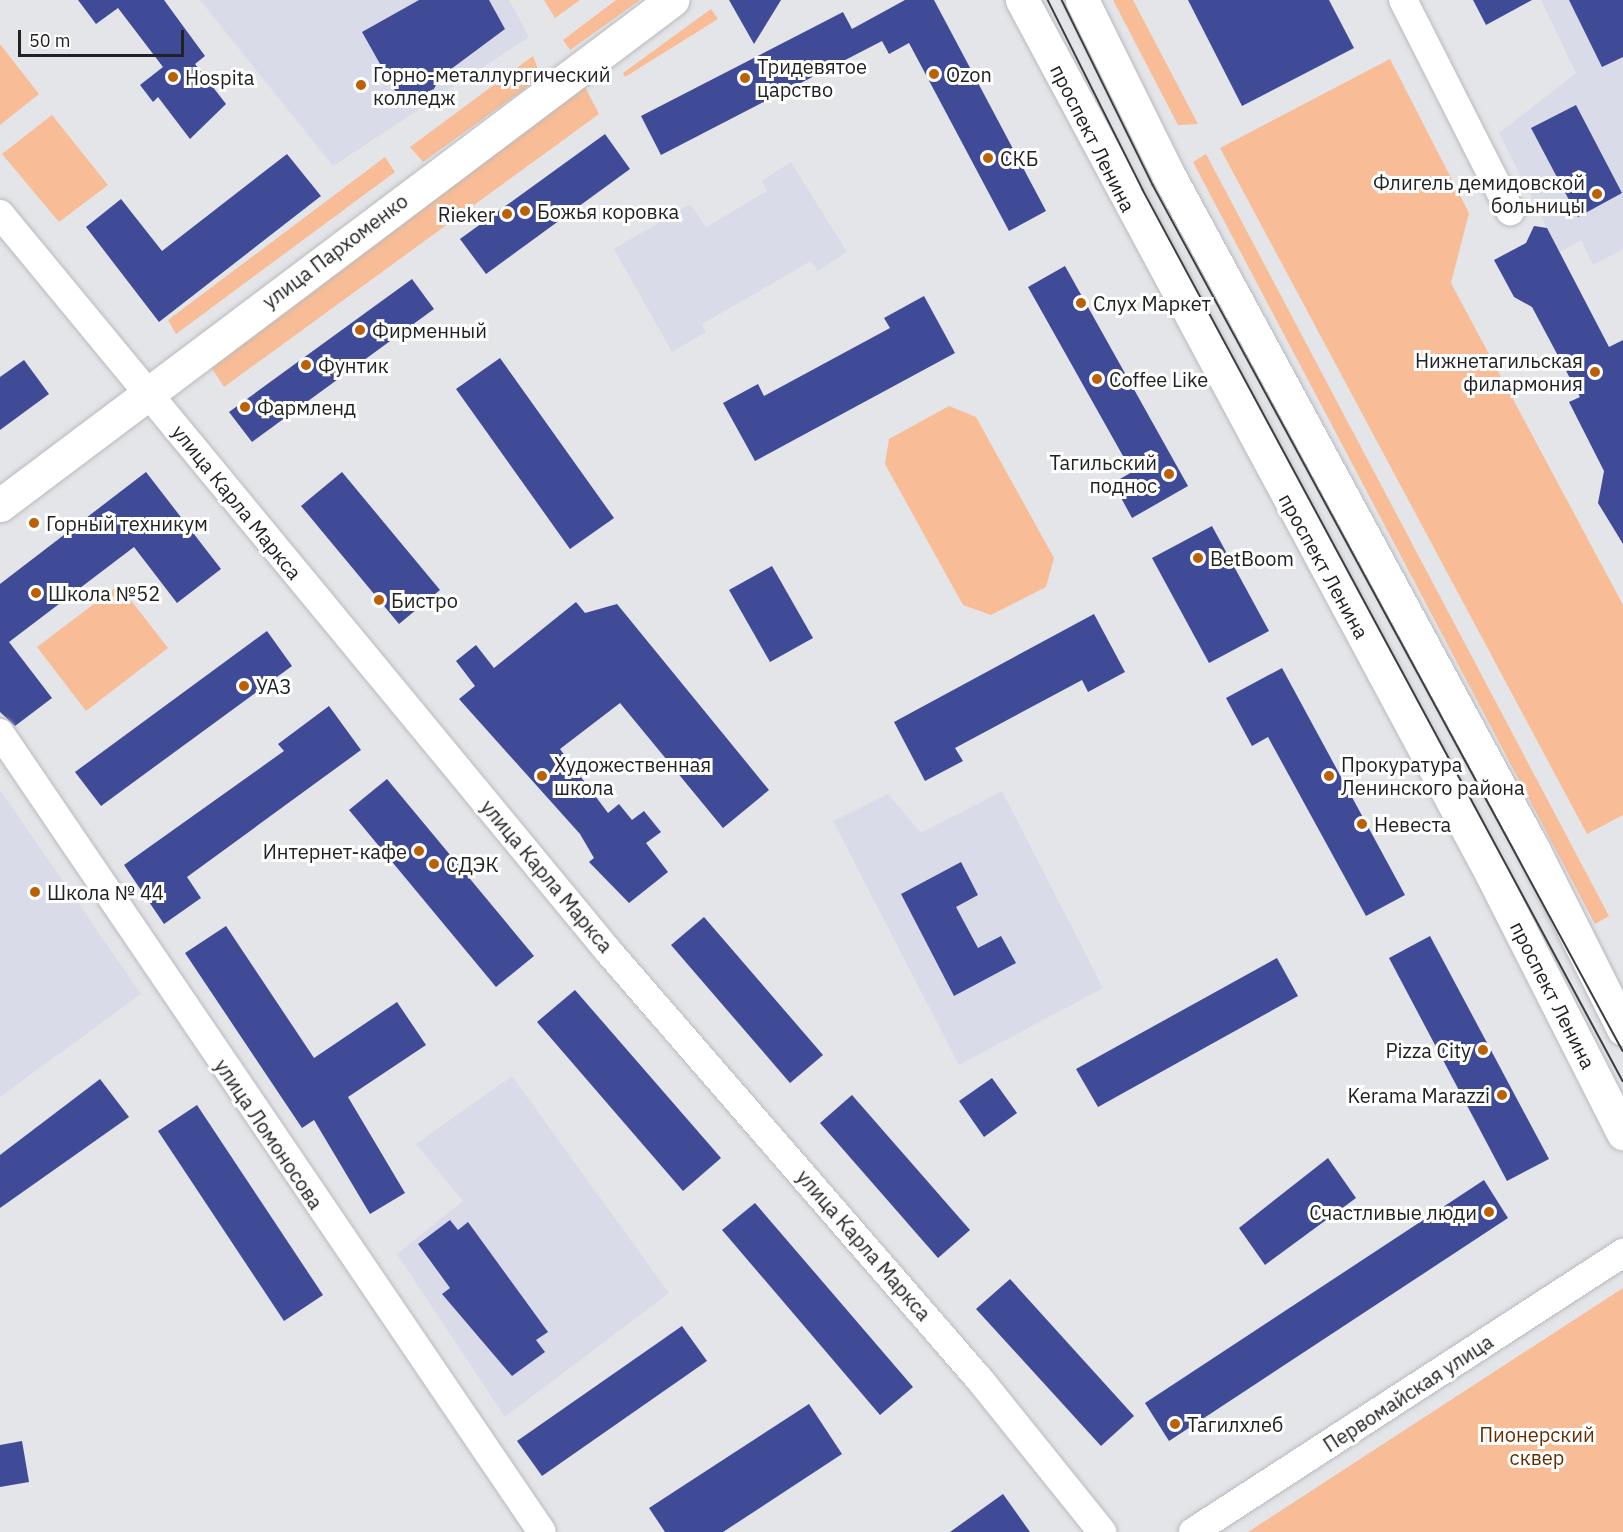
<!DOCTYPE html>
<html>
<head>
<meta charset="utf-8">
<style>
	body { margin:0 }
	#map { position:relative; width:1623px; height:1532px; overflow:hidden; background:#e3e5e9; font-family:"IBM Plex Sans",sans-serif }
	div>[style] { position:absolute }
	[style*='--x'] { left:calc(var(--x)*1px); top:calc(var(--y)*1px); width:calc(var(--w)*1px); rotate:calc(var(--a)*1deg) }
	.built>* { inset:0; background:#d9dce8 }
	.green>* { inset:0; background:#f8bd96 }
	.building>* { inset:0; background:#3f4b97 }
	.roads { filter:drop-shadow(0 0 2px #b9babf) drop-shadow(0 0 2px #b9babf) }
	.minor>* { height:28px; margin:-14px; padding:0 14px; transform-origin:14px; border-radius:14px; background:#fff }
	.major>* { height:33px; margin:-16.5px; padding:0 16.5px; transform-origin:16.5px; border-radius:16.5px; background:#fff }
	.tram>* { height:1.5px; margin:-0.75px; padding:0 0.75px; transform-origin:0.75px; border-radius:0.75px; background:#3d3e40 }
	.dots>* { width:16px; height:16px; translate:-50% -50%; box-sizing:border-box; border:3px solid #fff; border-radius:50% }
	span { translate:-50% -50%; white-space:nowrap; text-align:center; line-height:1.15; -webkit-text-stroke:6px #fff; paint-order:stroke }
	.poi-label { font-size:20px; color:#212223 }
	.left { translate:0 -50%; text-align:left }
	.right { translate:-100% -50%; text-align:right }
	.street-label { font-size:20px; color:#212223 }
	.park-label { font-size:20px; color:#622e00 }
	.scale { position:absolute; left:18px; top:30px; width:166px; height:27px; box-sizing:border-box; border:3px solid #212223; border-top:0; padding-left:8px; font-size:18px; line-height:21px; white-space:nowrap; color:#212223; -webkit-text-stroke:4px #fff; paint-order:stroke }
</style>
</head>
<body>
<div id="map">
	<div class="built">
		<div style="clip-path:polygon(200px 0,509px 0,529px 37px,333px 166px)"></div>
		<div style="clip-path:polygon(1541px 0,1623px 0,1623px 249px,1593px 265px,1581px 240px,1559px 252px,1499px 133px,1576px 73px)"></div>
		<div style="clip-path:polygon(791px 162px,847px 252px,818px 271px,811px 261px,702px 324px,706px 332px,672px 352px,614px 249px,690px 204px,706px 227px,767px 191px,762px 181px)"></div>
		<div style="clip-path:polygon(0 790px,141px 994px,0 1097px)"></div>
		<div style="clip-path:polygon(1002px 791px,1103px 988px,959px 1065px,833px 821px,888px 794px,921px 833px)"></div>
		<div style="clip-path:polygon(512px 1076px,669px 1293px,505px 1417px,397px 1254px,463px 1201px,416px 1144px)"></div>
	</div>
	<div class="green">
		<div style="clip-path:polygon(544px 0,580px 0,555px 18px)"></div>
		<div style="clip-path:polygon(616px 0,640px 0,570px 50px,563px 40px)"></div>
		<div style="clip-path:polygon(1113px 0,1133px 0,1198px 124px,1178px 125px)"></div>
		<div style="clip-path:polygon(711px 9px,718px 19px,625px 77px,623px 73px)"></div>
		<div style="clip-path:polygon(0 44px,39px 94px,0 125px)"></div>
		<div style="clip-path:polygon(533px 56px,541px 77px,423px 162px,410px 147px)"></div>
		<div style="clip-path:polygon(1390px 59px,1469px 213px,1451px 283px,1623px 605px,1623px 815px,1587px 834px,1220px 148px)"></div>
		<div style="clip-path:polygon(573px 87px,585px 87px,599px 114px,224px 387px,205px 358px)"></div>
		<div style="clip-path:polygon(52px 115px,108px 185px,59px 222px,2px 154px)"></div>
		<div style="clip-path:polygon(1206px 154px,1609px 916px,1595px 924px,1193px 162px)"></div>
		<div style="clip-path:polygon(385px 157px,395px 172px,176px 334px,168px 320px)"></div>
		<div style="clip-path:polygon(949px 406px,976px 417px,1054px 558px,1046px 587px,991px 615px,963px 605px,885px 464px,889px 439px)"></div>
		<div style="clip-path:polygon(119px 585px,168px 648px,86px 711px,37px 647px)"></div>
		<div style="clip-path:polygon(1623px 1288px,1623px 1532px,1248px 1532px)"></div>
	</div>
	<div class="building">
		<div style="clip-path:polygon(78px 0,164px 0,205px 56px,195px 64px,226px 104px,190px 139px,158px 97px,153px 102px,140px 85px,163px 67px,118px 8px,96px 24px)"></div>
		<div style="clip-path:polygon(419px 0,489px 0,505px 29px,439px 78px,434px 89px,402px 103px,362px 32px)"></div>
		<div style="clip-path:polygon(729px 0,781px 0,754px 44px)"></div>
		<div style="clip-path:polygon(905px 0,934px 0,1046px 211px,1009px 231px,909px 43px,889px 54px,882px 41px,661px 155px,641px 116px,843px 12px,852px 29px)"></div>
		<div style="clip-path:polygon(1188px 0,1329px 0,1354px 48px,1242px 106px)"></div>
		<div style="clip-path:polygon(1473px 0,1532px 0,1486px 25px)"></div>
		<div style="clip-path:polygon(1569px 0,1623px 0,1623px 57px,1602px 67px)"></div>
		<div style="clip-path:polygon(1576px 105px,1622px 193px,1578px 217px,1531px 128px)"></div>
		<div style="clip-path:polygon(605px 134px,630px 169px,486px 274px,460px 239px)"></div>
		<div style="clip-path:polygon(287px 154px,321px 196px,159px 322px,86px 227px,121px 199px,162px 251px)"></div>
		<div style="clip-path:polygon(1534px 226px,1547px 228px,1609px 347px,1623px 340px,1623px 544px,1598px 503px,1604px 471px,1569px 402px,1580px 397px,1532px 307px,1514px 297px,1494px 260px,1526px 243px)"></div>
		<div style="clip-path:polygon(1065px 266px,1188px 486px,1132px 518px,1113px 483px,1132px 472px,1028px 287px)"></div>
		<div style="clip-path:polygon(412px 279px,434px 309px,252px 442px,229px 412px)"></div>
		<div style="clip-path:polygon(924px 296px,955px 353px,755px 461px,723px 403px,758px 384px,764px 396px,890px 328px,884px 318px)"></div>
		<div style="clip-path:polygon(500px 358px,614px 518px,570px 549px,456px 389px)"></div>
		<div style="clip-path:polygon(24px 360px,49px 394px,0 430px,0 377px)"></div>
		<div style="clip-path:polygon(146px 472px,221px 569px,177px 603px,134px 547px,9px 642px,52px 698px,15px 726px,0 712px,0 584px)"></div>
		<div style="clip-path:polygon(342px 472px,440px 590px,399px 624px,301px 506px)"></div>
		<div style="clip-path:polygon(1212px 526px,1269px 631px,1209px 663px,1152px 558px)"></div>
		<div style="clip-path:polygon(772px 566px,813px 638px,770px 662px,729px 590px)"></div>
		<div style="clip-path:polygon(576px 602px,585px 613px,617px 604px,769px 790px,723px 828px,620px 703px,560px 749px,608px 813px,619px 804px,632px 820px,644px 811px,661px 832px,646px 843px,668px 872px,629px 903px,589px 862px,594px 858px,580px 834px,459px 699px,475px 686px,456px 661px,476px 645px,494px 668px)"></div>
		<div style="clip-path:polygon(1094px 614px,1125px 672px,1088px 692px,1082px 680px,955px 748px,963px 761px,925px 781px,894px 722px)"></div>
		<div style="clip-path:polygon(267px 631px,292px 666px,101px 806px,75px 772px)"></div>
		<div style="clip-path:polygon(1282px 668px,1405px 895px,1366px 916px,1268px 737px,1252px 746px,1226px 698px)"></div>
		<div style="clip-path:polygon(329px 706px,361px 750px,187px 877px,201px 898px,164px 924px,124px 865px,284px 751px,278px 744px)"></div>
		<div style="clip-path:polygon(387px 779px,534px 956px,496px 987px,349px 810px)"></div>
		<div style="clip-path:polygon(961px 862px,978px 895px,956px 907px,978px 948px,1001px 936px,1016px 963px,954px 996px,901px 894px)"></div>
		<div style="clip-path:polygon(704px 917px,823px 1055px,790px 1083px,671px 945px)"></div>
		<div style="clip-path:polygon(226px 926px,314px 1058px,397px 1002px,426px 1045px,348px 1097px,405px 1193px,370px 1214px,314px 1120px,302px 1128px,185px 953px)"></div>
		<div style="clip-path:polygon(1430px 936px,1549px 1159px,1507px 1181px,1389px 958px)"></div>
		<div style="clip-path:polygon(1277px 958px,1298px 996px,1098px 1107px,1076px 1069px)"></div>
		<div style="clip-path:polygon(575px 990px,721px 1158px,683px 1191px,537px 1022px)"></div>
		<div style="clip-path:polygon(992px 1078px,1017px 1113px,984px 1137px,959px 1101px)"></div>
		<div style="clip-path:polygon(100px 1079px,129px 1117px,0 1208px,0 1155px)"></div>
		<div style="clip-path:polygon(852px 1095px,970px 1230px,938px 1258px,820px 1123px)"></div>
		<div style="clip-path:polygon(197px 1105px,323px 1295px,284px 1321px,158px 1131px)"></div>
		<div style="clip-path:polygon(1328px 1158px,1356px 1198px,1265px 1265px,1239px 1228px)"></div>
		<div style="clip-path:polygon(1484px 1180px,1508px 1218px,1169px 1441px,1145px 1403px)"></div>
		<div style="clip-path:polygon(755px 1203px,913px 1387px,880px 1415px,722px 1230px)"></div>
		<div style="clip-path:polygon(450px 1220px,458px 1230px,468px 1222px,548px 1332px,536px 1340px,545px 1352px,512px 1376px,442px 1294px,450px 1288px,418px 1244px)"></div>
		<div style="clip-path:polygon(1010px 1279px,1134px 1416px,1101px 1446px,976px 1309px)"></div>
		<div style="clip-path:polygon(682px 1326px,707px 1361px,542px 1476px,517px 1441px)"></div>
		<div style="clip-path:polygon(809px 1404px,842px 1454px,723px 1532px,665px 1532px,649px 1508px)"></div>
		<div style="clip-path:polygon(22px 1441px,29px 1482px,0 1487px,0 1445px)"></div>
		<div style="clip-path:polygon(1003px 1494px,1030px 1532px,950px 1532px)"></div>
	</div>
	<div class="roads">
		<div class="minor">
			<div style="--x:1403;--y:0;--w:237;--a:63.1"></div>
			<div style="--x:0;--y:214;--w:957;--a:50.47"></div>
			<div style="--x:609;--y:952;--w:566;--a:49.08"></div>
			<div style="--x:980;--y:1380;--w:195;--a:51.2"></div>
			<div style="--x:0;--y:733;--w:965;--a:55.85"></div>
			<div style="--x:1193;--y:1532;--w:513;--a:-32.98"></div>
		</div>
		<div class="major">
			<div style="--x:1022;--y:0;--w:991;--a:61.75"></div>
			<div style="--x:1491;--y:873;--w:292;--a:63.1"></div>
			<div style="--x:1082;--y:0;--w:196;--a:63.7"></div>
			<div style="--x:1169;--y:176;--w:765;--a:61.59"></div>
			<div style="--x:1533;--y:849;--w:201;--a:63.4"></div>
			<div style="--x:0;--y:505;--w:841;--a:-36.92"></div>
		</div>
	</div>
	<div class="tram">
		<div style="--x:1048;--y:0;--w:212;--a:63.4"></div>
		<div style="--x:1143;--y:190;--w:1012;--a:61.69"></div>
		<div style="--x:1062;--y:0;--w:206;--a:63.8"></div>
		<div style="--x:1153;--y:185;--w:985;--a:61.51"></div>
	</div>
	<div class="dots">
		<div style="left:934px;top:74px;background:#bb6004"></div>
		<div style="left:173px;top:77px;background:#bb6004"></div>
		<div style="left:745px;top:78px;background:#bb6004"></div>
		<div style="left:361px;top:85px;background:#bb6004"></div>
		<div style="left:988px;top:158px;background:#bb6004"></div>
		<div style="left:1597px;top:194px;background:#bb6004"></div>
		<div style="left:525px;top:211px;background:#bb6004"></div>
		<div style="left:507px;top:214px;background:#bb6004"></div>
		<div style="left:1081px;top:303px;background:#bb6004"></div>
		<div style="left:360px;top:330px;background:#bb6004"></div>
		<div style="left:306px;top:365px;background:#bb6004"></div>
		<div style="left:1595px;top:372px;background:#bb6004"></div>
		<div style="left:1097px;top:379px;background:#bb6004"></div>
		<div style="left:245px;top:407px;background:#bb6004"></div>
		<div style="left:1169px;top:474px;background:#bb6004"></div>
		<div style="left:34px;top:523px;background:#bb6004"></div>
		<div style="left:1198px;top:558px;background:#bb6004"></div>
		<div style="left:36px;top:593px;background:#bb6004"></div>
		<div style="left:379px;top:600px;background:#bb6004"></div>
		<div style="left:244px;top:686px;background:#bb6004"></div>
		<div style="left:542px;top:776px;background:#bb6004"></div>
		<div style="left:1329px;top:776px;background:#bb6004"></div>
		<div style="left:1362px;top:824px;background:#bb6004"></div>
		<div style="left:419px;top:851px;background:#bb6004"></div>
		<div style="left:434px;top:864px;background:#bb6004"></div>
		<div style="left:35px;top:892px;background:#bb6004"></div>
		<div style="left:1483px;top:1050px;background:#bb6004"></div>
		<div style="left:1502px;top:1095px;background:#bb6004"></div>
		<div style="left:1489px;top:1212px;background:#bb6004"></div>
		<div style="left:1175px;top:1424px;background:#bb6004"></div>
	</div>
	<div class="poi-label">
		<span class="left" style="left:757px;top:78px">Тридевятое<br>царство</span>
		<span class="left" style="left:373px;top:86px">Горно-металлургический<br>колледж</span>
		<span class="left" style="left:946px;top:74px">Ozon</span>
		<span class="left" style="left:185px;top:77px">Hospita</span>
		<span class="left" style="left:1000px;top:158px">СКБ</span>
		<span class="right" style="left:1585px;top:194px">Флигель демидовской<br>больницы</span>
		<span class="left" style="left:537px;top:211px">Божья коровка</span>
		<span class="right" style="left:495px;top:214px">Rieker</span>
		<span class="left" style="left:1093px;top:303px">Слух Маркет</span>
		<span class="left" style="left:372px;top:330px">Фирменный</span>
		<span class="right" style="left:1583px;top:372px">Нижнетагильская<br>филармония</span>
		<span class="left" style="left:318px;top:365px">Фунтик</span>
		<span class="left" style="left:1109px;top:379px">Coffee Like</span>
		<span class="left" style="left:257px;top:407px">Фармленд</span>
		<span class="right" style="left:1157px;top:474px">Тагильский<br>поднос</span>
		<span class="left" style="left:46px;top:523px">Горный техникум</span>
		<span class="left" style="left:1210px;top:558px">BetBoom</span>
		<span class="left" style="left:48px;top:593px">Школа №52</span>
		<span class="left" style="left:391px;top:600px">Бистро</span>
		<span class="left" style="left:256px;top:686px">УАЗ</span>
		<span class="left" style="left:554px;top:776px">Художественная<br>школа</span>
		<span class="left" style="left:1341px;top:776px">Прокуратура<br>Ленинского района</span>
		<span class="left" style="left:1374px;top:824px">Невеста</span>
		<span class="right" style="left:407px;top:851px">Интернет-кафе</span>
		<span class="left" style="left:446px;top:864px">СДЭК</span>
		<span class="left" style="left:47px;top:892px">Школа № 44</span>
		<span class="right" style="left:1471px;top:1050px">Pizza City</span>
		<span class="right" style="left:1490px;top:1095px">Kerama Marazzi</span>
		<span class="right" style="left:1477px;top:1212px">Счастливые люди</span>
		<span class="left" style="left:1187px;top:1424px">Тагилхлеб</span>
	</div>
	<div class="street-label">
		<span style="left:1093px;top:138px;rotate:63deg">проспект Ленина</span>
		<span style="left:335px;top:251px;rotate:-37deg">улица Пархоменко</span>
		<span style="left:237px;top:502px;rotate:51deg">улица Карла Маркса</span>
		<span style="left:1324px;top:566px;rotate:61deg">проспект Ленина</span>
		<span style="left:547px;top:876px;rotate:50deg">улица Карла Маркса</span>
		<span style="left:1553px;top:995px;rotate:63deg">проспект Ленина</span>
		<span style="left:269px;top:1134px;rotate:56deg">улица Ломоносова</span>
		<span style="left:864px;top:1245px;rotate:49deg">улица Карла Маркса</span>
		<span style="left:1408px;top:1393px;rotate:-33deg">Первомайская улица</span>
	</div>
	<div class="park-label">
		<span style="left:1537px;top:1446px">Пионерский<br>сквер</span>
	</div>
	<div class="scale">50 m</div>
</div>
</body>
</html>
